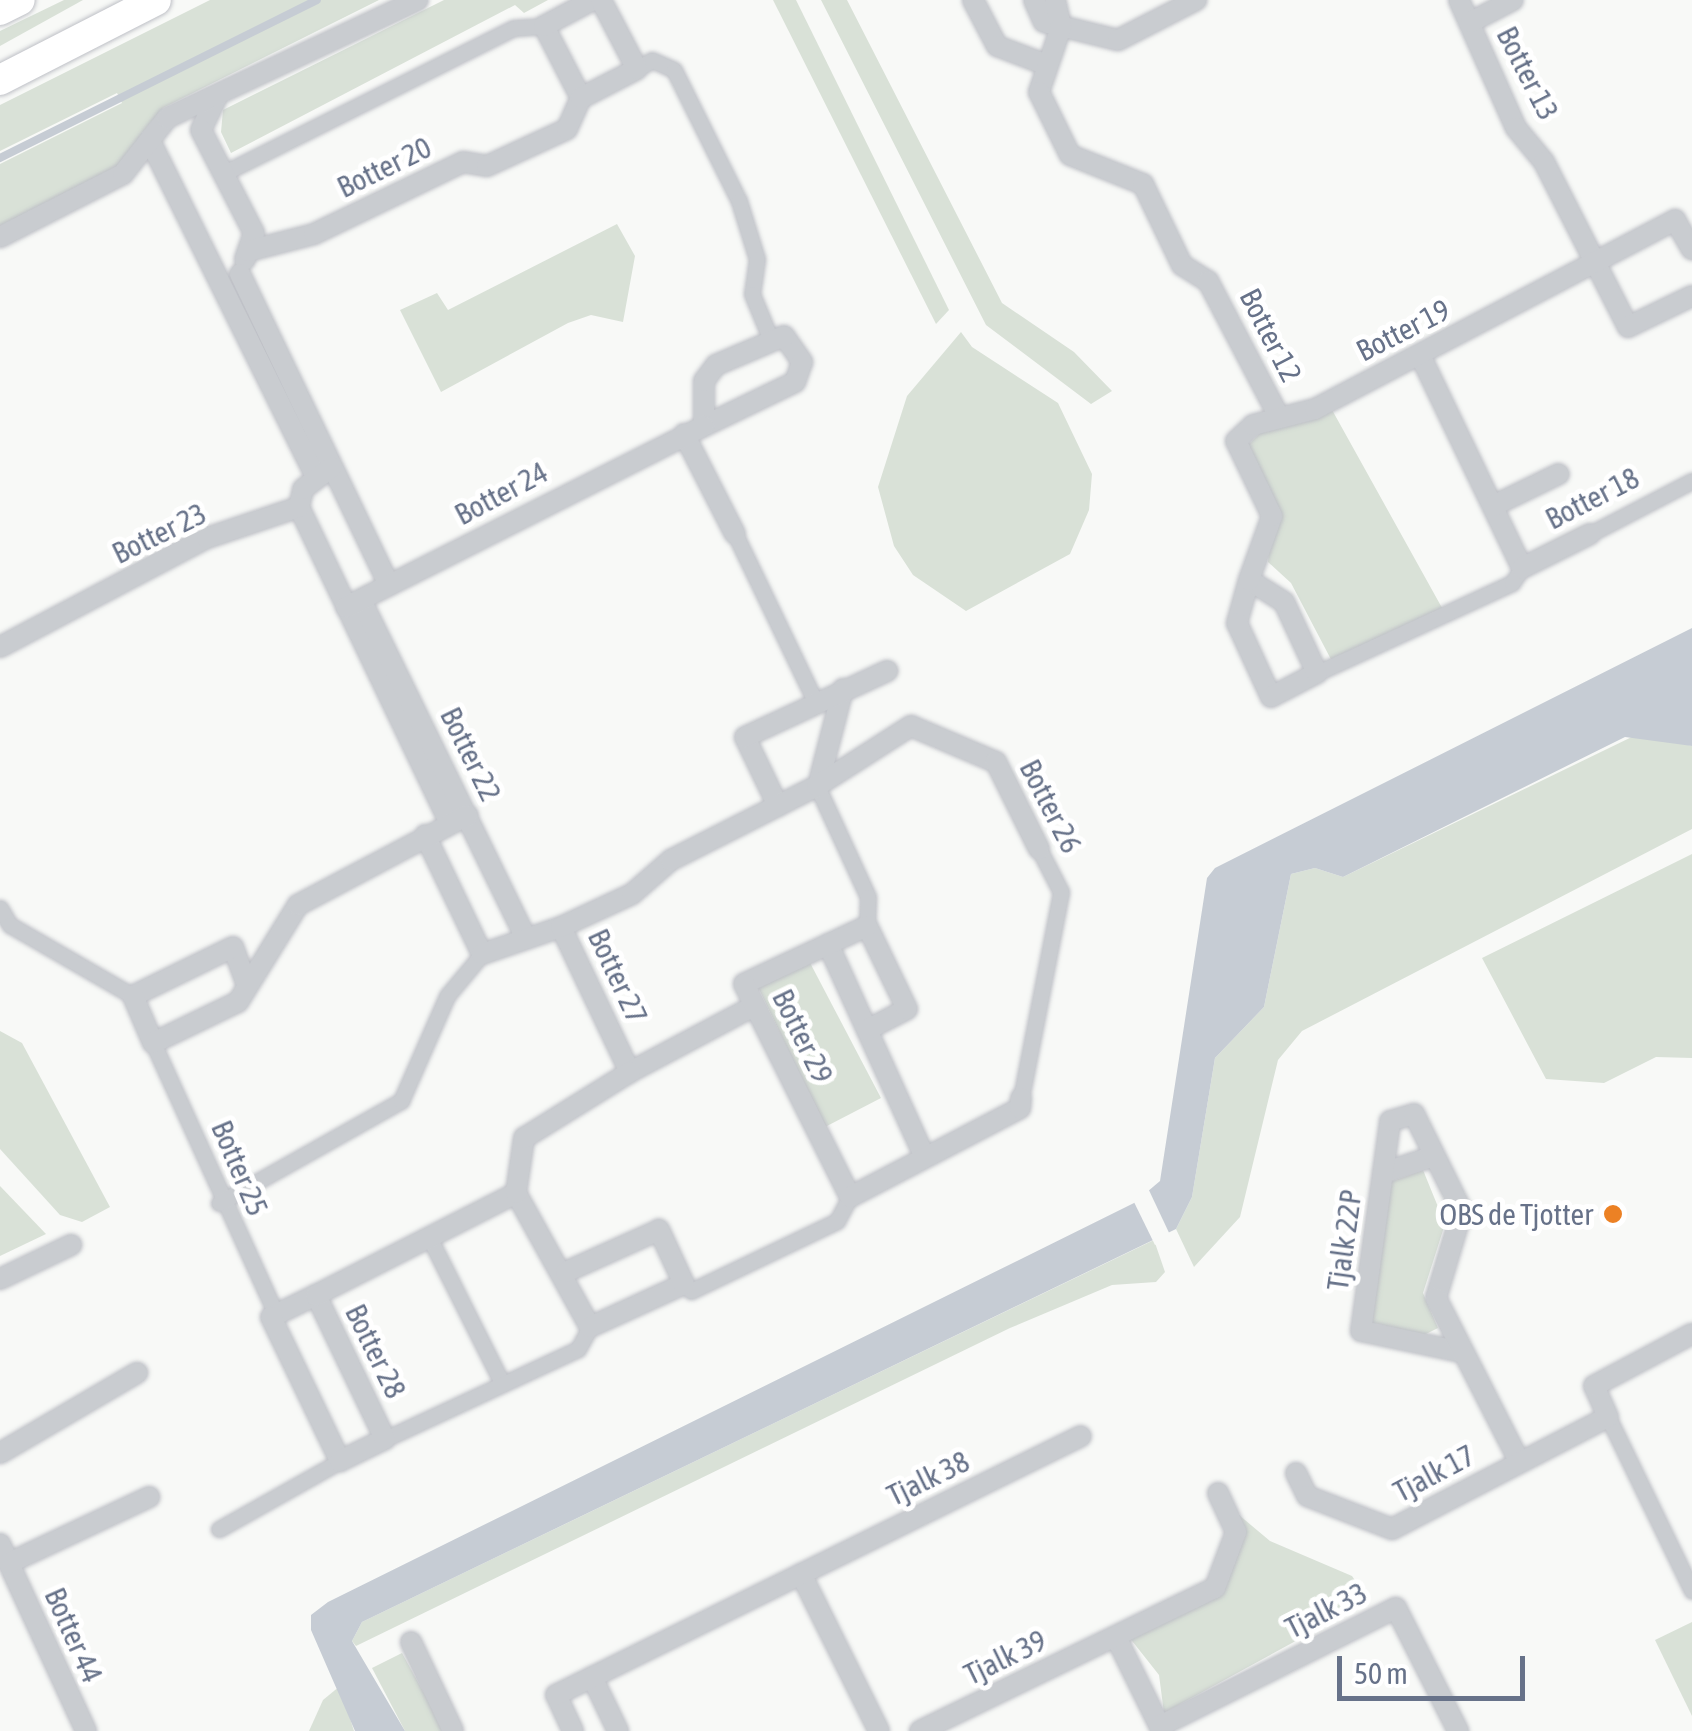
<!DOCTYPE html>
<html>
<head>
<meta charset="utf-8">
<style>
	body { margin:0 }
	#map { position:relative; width:1692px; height:1731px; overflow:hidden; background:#f8f9f7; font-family:"Asap Condensed",sans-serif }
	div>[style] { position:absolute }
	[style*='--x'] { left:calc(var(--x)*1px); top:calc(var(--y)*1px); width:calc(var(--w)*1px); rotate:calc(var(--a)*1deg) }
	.green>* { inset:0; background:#d9e1d7 }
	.water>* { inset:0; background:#c6ccd4 }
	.pier>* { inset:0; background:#f8f9f7 }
	.stream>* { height:8px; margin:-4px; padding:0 4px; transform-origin:4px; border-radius:4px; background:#c6ccd4 }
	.roads { filter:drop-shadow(0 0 2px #bec0c6) drop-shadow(0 0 2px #bec0c6) }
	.pedestrian>* { height:15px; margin:-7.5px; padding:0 7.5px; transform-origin:7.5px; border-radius:7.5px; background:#c9ccd0 }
	.minor>* { height:20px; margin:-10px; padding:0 10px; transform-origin:10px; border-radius:10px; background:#c9ccd0 }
	.secondary>* { height:30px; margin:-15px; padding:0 15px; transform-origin:15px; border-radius:15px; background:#fff }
	.dots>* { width:28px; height:28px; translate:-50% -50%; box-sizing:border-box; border:5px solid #fff; border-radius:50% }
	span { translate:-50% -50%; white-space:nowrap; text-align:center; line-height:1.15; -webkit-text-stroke:10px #fff; paint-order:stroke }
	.street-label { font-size:30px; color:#677289 }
	.poi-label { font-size:30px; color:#677289 }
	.right { translate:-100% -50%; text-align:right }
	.scale { position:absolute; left:1337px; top:1656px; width:188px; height:45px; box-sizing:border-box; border:5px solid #677289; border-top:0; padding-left:12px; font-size:30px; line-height:35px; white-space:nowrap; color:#677289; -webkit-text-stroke:8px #fff; paint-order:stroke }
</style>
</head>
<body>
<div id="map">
	<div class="green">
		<div style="clip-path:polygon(64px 0,83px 0,0 46px,0 31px)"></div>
		<div style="clip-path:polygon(210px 0,379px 0,163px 108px,142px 133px,143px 153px,0 227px,0 164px,122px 103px,117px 93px,0 151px,0 105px)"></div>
		<div style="clip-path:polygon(444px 0,548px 0,524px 13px,515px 5px,231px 153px,221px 132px,223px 110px)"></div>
		<div style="clip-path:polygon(773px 0,796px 0,949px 310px,936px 324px)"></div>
		<div style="clip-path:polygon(821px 0,847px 0,1002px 303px,1074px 352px,1112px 391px,1091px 404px,986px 325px)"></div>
		<div style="clip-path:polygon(617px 224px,635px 256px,623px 322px,591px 315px,568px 323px,441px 392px,400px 310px,437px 293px,448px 310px)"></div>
		<div style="clip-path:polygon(961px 332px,972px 347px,1058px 403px,1092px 474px,1089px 510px,1070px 554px,966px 611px,913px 575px,894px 546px,878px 487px,907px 396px)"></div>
		<div style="clip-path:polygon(1331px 408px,1446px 615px,1336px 669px,1291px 583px,1268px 562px,1273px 505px,1244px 449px,1262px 431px)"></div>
		<div style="clip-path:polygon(1640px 733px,1692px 746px,1692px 829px,1302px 1031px,1278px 1060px,1240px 1217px,1194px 1267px,1176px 1229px,1192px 1197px,1215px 1058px,1264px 1007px,1291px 874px,1315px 868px,1343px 877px)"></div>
		<div style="clip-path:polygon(1692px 854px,1692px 1058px,1656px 1057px,1604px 1083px,1546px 1079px,1482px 958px)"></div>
		<div style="clip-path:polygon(807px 957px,881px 1098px,825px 1127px,757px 985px)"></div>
		<div style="clip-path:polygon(0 1031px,22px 1043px,110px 1207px,82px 1222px,60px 1215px,0 1149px)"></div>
		<div style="clip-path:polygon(1423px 1170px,1445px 1224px,1423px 1293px,1438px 1328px,1424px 1335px,1370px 1322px,1390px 1182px)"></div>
		<div style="clip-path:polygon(0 1186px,46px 1234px,0 1256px)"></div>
		<div style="clip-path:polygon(1154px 1240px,1165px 1272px,1156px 1282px,1112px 1285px,1010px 1328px,356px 1646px,352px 1641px,362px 1622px)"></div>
		<div style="clip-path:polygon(1233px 1510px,1270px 1541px,1352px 1576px,1369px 1601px,1164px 1713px,1159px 1675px,1129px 1637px,1217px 1587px)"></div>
		<div style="clip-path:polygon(1692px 1622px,1692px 1716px,1655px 1640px)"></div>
		<div style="clip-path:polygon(402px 1653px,445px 1731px,405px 1731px,372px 1668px)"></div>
		<div style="clip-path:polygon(340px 1686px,354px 1731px,309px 1731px,323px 1700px)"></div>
	</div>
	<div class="water">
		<div style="clip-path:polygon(1692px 628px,1692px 746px,1625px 737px,1343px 877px,1315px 868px,1291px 874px,1264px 1007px,1215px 1058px,1192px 1197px,1176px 1229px,362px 1622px,352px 1641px,405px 1731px,355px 1731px,311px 1630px,311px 1615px,328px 1602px,1134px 1203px,1160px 1181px,1207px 878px,1215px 868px)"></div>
	</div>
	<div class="pier">
		<div style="clip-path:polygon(1147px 1186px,1171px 1237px,1155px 1245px,1132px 1198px)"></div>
	</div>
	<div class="stream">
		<div style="--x:0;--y:158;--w:354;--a:-26.5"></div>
	</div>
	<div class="roads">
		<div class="pedestrian">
			<div style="--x:637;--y:69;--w:17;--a:-31"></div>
			<div style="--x:652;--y:60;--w:24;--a:24"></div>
			<div style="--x:674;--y:70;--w:146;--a:63.6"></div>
			<div style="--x:739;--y:201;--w:61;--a:72.8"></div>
			<div style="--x:757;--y:259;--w:35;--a:98"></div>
			<div style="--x:752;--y:294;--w:50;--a:67.6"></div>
			<div style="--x:222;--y:174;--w:326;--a:-26.6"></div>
			<div style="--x:514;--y:28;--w:30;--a:-4"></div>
			<div style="--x:735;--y:534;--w:185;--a:64.4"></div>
			<div style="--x:1590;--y:534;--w:115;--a:-27.5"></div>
			<div style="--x:1317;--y:673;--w:215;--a:-24.8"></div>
			<div style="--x:1512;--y:583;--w:18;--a:-56"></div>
			<div style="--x:817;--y:786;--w:122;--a:65.3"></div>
			<div style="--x:868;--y:897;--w:29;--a:92"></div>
			<div style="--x:0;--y:908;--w:20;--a:60"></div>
			<div style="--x:10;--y:925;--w:142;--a:30"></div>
			<div style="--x:153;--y:1043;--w:298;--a:65.6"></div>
			<div style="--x:1021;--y:1098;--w:210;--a:-79"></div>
			<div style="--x:1061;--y:892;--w:48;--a:-117.1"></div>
			<div style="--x:219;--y:1203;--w:209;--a:-29.3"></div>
			<div style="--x:401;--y:1101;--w:115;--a:-66.3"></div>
			<div style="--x:447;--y:996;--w:55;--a:-50.2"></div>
			<div style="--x:431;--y:1241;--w:157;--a:63.4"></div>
			<div style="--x:684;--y:1284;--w:10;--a:45"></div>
			<div style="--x:691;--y:1291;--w:162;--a:-25.6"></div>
			<div style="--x:837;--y:1221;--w:27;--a:-62"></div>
			<div style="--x:1608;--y:1417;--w:193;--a:64.2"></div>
			<div style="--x:385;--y:1439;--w:213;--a:-25"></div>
			<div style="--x:578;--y:1349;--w:25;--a:-61"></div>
			<div style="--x:219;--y:1529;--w:139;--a:-29.3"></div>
		</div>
		<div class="minor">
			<div style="--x:973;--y:0;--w:52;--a:62.4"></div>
			<div style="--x:997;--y:46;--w:53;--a:20.8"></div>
			<div style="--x:1034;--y:0;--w:24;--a:66"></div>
			<div style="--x:1044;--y:22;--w:76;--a:13.7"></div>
			<div style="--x:1118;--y:40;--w:88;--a:-27.1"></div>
			<div style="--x:1055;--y:0;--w:28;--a:77"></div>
			<div style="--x:1061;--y:27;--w:69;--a:108.7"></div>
			<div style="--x:1039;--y:92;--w:70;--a:63.8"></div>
			<div style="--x:1070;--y:155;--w:79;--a:21.7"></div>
			<div style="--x:1143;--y:184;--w:90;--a:64.3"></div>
			<div style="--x:1182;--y:265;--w:31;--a:32"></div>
			<div style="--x:1208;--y:281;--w:151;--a:62.4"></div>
			<div style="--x:1459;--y:0;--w:140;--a:66"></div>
			<div style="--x:1516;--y:128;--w:44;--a:50.5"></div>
			<div style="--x:1544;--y:162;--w:185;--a:63"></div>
			<div style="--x:1628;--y:327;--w:71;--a:-25.8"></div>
			<div style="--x:1471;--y:22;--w:47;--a:-27.6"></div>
			<div style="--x:581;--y:98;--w:81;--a:-117.2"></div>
			<div style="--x:544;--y:26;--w:55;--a:-28"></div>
			<div style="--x:216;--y:99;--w:34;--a:116"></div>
			<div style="--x:201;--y:130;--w:116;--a:62.8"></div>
			<div style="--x:254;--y:233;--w:28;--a:109"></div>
			<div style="--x:152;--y:145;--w:370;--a:63.7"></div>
			<div style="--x:0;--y:237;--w:138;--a:-27.1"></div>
			<div style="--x:123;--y:174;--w:71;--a:-51.8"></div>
			<div style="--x:167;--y:118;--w:277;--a:-25.2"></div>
			<div style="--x:248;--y:251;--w:68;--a:-14.4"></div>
			<div style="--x:314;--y:234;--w:165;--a:-25.8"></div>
			<div style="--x:463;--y:162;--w:24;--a:9"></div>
			<div style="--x:487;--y:166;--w:88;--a:-24.8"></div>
			<div style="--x:567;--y:129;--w:34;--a:-66"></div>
			<div style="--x:581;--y:98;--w:63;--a:-27.4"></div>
			<div style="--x:637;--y:69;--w:78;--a:-117.6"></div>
			<div style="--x:240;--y:274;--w:345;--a:64.4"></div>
			<div style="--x:784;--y:336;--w:32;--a:55"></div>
			<div style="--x:802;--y:362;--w:21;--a:109"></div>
			<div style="--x:795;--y:382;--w:101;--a:154.2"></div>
			<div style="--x:704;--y:426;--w:45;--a:-90"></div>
			<div style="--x:704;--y:381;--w:20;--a:-53"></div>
			<div style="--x:716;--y:365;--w:74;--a:-23.1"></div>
			<div style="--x:1421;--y:357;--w:234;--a:64.4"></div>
			<div style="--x:1522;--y:568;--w:76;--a:-26.6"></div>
			<div style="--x:684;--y:434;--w:112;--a:63"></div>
			<div style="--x:1493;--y:506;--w:73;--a:-25.9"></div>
			<div style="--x:299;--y:507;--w:351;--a:64.5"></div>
			<div style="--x:1249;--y:580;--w:45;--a:105.6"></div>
			<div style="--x:1237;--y:623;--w:81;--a:65.3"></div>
			<div style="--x:1271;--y:697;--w:52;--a:-27.6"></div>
			<div style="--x:1317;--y:673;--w:78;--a:-114.9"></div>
			<div style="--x:1284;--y:602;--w:41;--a:-147.8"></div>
			<div style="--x:1249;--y:580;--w:68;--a:-70.2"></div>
			<div style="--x:1272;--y:516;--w:83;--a:-115.6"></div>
			<div style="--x:1236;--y:441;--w:23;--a:-43"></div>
			<div style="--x:1253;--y:425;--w:64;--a:-14.5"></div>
			<div style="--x:1315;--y:409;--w:407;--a:-27.7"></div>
			<div style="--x:1675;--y:220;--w:34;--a:60"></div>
			<div style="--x:361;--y:600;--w:374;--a:64"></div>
			<div style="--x:346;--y:607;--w:401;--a:-26.8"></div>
			<div style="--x:0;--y:647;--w:234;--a:-27.8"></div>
			<div style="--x:207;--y:538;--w:97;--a:-18.6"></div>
			<div style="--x:299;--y:507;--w:18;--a:-77"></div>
			<div style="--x:303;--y:489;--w:36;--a:-37"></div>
			<div style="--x:820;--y:778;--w:92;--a:-75.5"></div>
			<div style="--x:778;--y:806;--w:76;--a:-115.6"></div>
			<div style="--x:745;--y:737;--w:157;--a:-24.9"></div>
			<div style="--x:425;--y:835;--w:132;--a:64.4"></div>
			<div style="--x:482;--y:954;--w:83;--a:-18.9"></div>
			<div style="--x:561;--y:927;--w:161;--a:64.6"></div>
			<div style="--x:630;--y:1072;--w:140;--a:-28"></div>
			<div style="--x:561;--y:927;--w:78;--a:-24.9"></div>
			<div style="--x:632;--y:894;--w:52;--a:-41.1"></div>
			<div style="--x:671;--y:860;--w:164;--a:-26.9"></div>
			<div style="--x:817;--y:786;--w:112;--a:-32.6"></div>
			<div style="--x:911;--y:726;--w:92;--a:23"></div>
			<div style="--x:996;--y:762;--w:97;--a:63.7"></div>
			<div style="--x:828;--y:944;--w:233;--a:65.6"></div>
			<div style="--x:247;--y:985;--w:40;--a:-110.2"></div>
			<div style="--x:233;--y:947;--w:111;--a:153.9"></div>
			<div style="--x:133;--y:996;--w:51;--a:66.9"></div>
			<div style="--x:153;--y:1043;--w:94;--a:-25.8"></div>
			<div style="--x:238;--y:1002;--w:114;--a:-58.3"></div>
			<div style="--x:298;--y:905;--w:192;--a:-27.9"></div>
			<div style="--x:867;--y:1030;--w:45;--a:-27.7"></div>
			<div style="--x:907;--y:1009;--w:92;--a:-115.7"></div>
			<div style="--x:867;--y:926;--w:136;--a:154.8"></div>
			<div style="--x:744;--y:984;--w:238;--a:63.5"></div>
			<div style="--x:850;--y:1197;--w:192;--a:-27.6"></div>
			<div style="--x:1020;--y:1108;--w:10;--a:-84"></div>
			<div style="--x:1383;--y:1173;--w:54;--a:-18.4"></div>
			<div style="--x:516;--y:1193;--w:153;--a:61.1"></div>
			<div style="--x:590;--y:1327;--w:103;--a:-24.6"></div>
			<div style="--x:684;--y:1284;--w:60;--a:-114.8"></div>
			<div style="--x:659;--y:1230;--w:102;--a:155.7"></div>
			<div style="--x:0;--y:1279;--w:79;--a:-25.6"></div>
			<div style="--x:316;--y:1295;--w:50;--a:153.9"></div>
			<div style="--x:271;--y:1317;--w:160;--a:64.4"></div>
			<div style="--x:340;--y:1461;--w:50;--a:-26.1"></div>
			<div style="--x:385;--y:1439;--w:160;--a:-115.6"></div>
			<div style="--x:316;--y:1295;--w:225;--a:-27"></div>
			<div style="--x:516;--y:1193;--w:56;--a:-81.7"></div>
			<div style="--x:524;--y:1138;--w:125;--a:-31.9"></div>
			<div style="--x:1461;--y:1352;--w:102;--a:-168.1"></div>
			<div style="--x:1361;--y:1331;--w:212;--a:-82.1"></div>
			<div style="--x:1390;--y:1121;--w:25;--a:-16"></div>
			<div style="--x:1414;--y:1114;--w:108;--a:63.7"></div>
			<div style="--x:1462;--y:1211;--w:91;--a:106.6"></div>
			<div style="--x:1436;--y:1298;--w:183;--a:63"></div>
			<div style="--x:0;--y:1453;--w:159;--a:-30.3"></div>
			<div style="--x:1296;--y:1473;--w:25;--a:64"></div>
			<div style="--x:1307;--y:1496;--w:91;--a:21.2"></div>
			<div style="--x:1392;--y:1529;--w:243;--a:-27.4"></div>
			<div style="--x:1608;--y:1417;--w:34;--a:-114"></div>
			<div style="--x:1594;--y:1386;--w:111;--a:-28"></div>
			<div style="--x:0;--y:1544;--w:206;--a:65.3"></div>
			<div style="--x:9;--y:1563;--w:155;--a:-25.2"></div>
			<div style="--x:801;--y:1574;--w:175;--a:63.6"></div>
			<div style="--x:1116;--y:1637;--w:105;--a:63.9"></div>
			<div style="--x:411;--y:1642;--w:98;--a:64.7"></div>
			<div style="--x:592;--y:1677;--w:60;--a:64.3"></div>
			<div style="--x:1160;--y:1726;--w:264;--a:-26.6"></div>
			<div style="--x:1396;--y:1608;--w:138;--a:63.2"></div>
			<div style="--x:573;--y:1731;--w:40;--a:-115"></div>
			<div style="--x:556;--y:1695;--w:585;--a:-26.26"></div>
			<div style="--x:920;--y:1731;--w:328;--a:-25.9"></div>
			<div style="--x:1215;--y:1588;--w:60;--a:-69.4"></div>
			<div style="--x:1236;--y:1532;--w:43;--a:-114.8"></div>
		</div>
		<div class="secondary">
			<div style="--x:0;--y:10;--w:22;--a:-27"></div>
			<div style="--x:0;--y:80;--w:175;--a:-27.1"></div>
		</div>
	</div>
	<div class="dots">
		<div style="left:1613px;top:1214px;background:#ec8124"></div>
	</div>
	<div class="street-label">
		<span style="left:1528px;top:73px;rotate:63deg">Botter 13</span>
		<span style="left:384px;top:167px;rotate:-26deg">Botter 20</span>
		<span style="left:1403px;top:330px;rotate:-27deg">Botter 19</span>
		<span style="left:1271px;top:335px;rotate:63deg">Botter 12</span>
		<span style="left:501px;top:493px;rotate:-28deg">Botter 24</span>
		<span style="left:1592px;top:498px;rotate:-27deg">Botter 18</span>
		<span style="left:159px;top:533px;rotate:-26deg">Botter 23</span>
		<span style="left:471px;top:754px;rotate:64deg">Botter 22</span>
		<span style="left:1051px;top:806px;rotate:63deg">Botter 26</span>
		<span style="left:618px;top:976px;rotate:65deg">Botter 27</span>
		<span style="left:803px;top:1036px;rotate:64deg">Botter 29</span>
		<span style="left:240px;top:1168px;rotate:67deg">Botter 25</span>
		<span style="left:1344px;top:1240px;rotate:-82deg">Tjalk 22P</span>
		<span style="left:376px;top:1351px;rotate:64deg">Botter 28</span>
		<span style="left:1434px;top:1473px;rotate:-28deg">Tjalk 17</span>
		<span style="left:928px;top:1478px;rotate:-26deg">Tjalk 38</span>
		<span style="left:1326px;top:1610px;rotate:-27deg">Tjalk 33</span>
		<span style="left:74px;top:1635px;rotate:66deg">Botter 44</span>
		<span style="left:1005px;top:1657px;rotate:-26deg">Tjalk 39</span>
	</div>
	<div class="poi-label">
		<span class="right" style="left:1593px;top:1214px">OBS de Tjotter</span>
	</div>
	<div class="scale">50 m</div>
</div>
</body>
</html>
